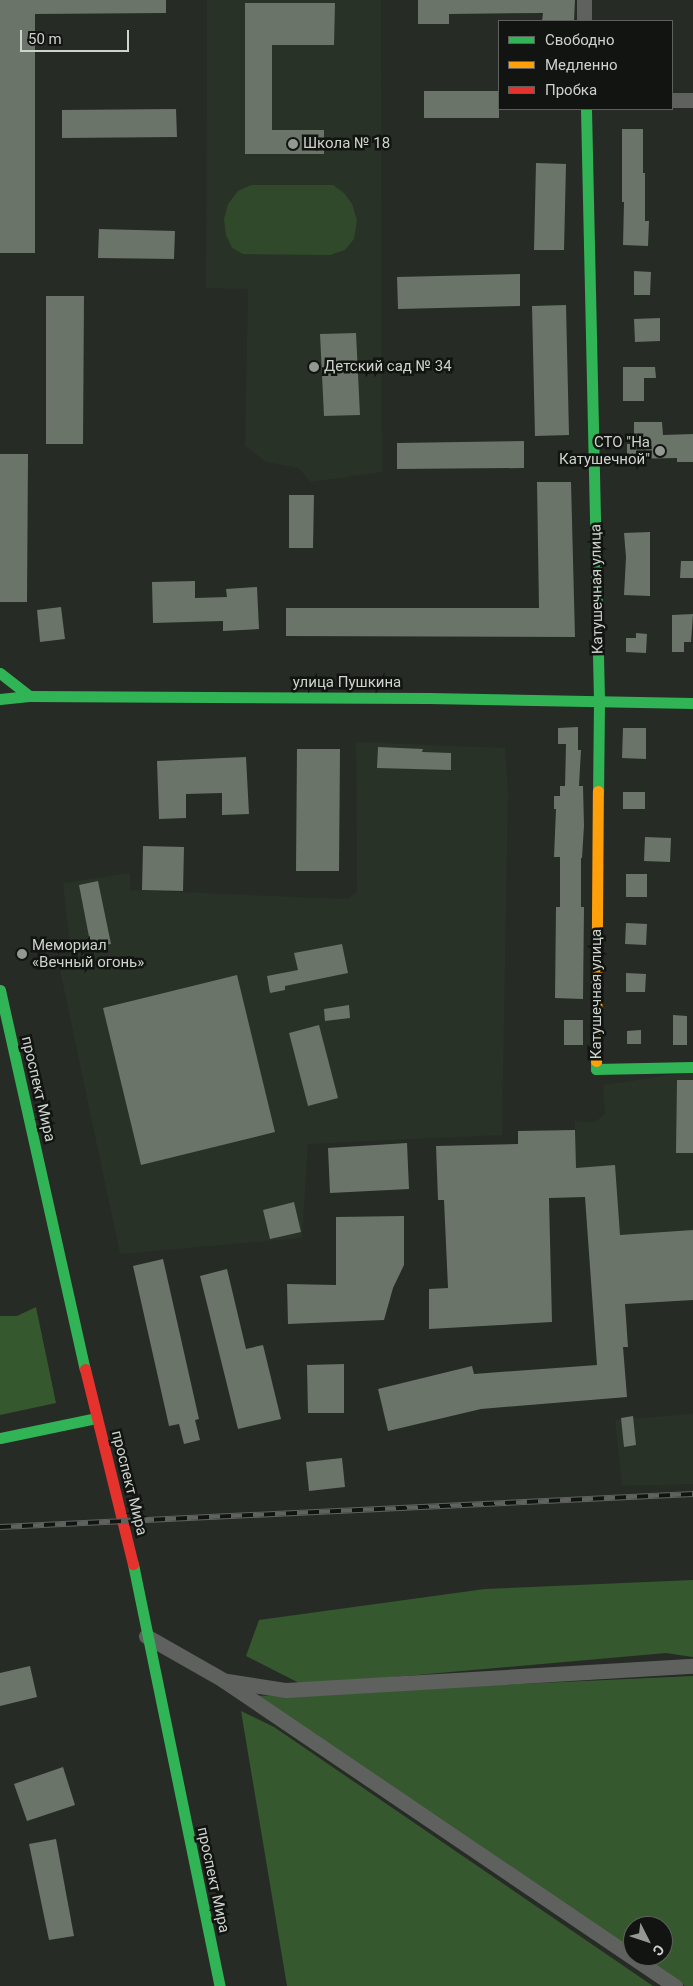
<!DOCTYPE html>
<html>
<head>
<meta charset="utf-8">
<style>
	body { margin:0 }
	#map { position:relative; width:693px; height:1986px; overflow:hidden; background:#272b26; font-family:Roboto,sans-serif }
	div>[style] { position:absolute }
	[style*='--x'] { left:calc(var(--x)*1px); top:calc(var(--y)*1px); width:calc(var(--w)*1px); rotate:calc(var(--a)*1deg) }
	.built>* { inset:0; background:#283226 }
	.green>* { inset:0; background:#30492a }
	.forest>* { inset:0; background:#36582e }
	.building>* { inset:0; background:#6a7468 }
	.street>* { height:15px; margin:-7.5px; padding:0 7.5px; transform-origin:7.5px; border-radius:7.5px; background:#5e615e }
	.fast>* { height:11px; margin:-5.5px; padding:0 5.5px; transform-origin:5.5px; border-radius:5.5px; background:#30b455 }
	.slow>* { height:11px; margin:-5.5px; padding:0 5.5px; transform-origin:5.5px; border-radius:5.5px; background:#ff9f0a }
	.jam>* { height:11px; margin:-5.5px; padding:0 5.5px; transform-origin:5.5px; border-radius:5.5px; background:#e5322d }
	.rail>* { height:5.5px; margin-top:-2.75px; transform-origin:0; background:repeating-linear-gradient(90deg,#111410 0 11px,#5f625f 0 22px); box-sizing:border-box; border-block:1px solid #5f625f }
	.dots>* { width:14px; height:14px; translate:-50% -50%; box-sizing:border-box; border:2px solid #111410; border-radius:50% }
	span { translate:-50% -50%; white-space:nowrap; text-align:center; line-height:1.15; -webkit-text-stroke:5px #111410; paint-order:stroke }
	.poi-label { font-size:15px; color:#ced3cd }
	.left { translate:0 -50%; text-align:left }
	.right { translate:-100% -50%; text-align:right }
	.street-label { font-size:15px; color:#ced3cd }
	.legend { position:absolute; left:498px; top:20px; width:175px; height:90px; box-sizing:border-box; background:#111410; border:1px solid #5d605c; margin:0; padding:6px 9px; list-style:none; font-size:15px; color:#ced3cd }
	.legend li { display:flex; align-items:center; gap:10px; height:25px }
	.legend b { width:25px; border:1px solid #5d605c }
	.north { position:absolute; left:623px; top:1916px; width:50px; height:50px; box-sizing:border-box; background:#111410; border:1px solid #5d605c; border-radius:50%; rotate:131deg; font-size:14px; font-weight:700; line-height:20px; text-align:center; color:#ced3cd }
	.north::after { content:''; display:block; margin:auto; width:18px; height:22px; background:#949893; clip-path:polygon(50% 0,100% 100%,50% 72%,0 100%) }
	.scale { position:absolute; left:20px; top:30px; width:109px; height:22px; box-sizing:border-box; border:2px solid #ced3cd; border-top:0; padding-left:6px; font-size:15px; line-height:18px; white-space:nowrap; color:#ced3cd; -webkit-text-stroke:4px #111410; paint-order:stroke }
</style>
</head>
<body>
<div id="map">
	<div class="built">
		<div style="clip-path:polygon(207px 0,381px 0,382px 472px,310px 482px,299px 468px,266px 462px,245px 446px,248px 289px,206px 288px)"></div>
		<div style="clip-path:polygon(356px 742px,505px 748px,508px 792px,502px 1135px,308px 1144px,302px 1238px,120px 1254px,60px 970px,71px 952px,63px 883px,130px 873px,130px 890px,347px 899px,357px 892px)"></div>
		<div style="clip-path:polygon(677px 1074px,693px 1074px,693px 1274px,628px 1304px,611px 1168px,572px 1171px,571px 1130px,575px 1130px,575px 1121px,595px 1122px,605px 1114px,603px 1085px)"></div>
		<div style="clip-path:polygon(693px 1414px,693px 1484px,622px 1486px,615px 1420px)"></div>
	</div>
	<div class="green">
		<div style="clip-path:polygon(251px 185px,333px 185px,344px 193px,352px 204px,357px 220px,354px 239px,345px 250px,330px 255px,243px 254px,232px 248px,226px 235px,224px 219px,228px 204px,238px 191px)"></div>
	</div>
	<div class="forest">
		<div style="clip-path:polygon(36px 1307px,56px 1403px,0 1415px,0 1316px,17px 1316px)"></div>
		<div style="clip-path:polygon(693px 1580px,693px 1657px,666px 1653px,303px 1685px,246px 1656px,259px 1620px,485px 1589px)"></div>
		<div style="clip-path:polygon(693px 1676px,693px 1986px,685px 1986px,641px 1956px,663px 1956px,663px 1926px,633px 1926px,633px 1951px,257px 1696px)"></div>
		<div style="clip-path:polygon(241px 1711px,274px 1727px,653px 1986px,287px 1986px)"></div>
	</div>
	<div class="building">
		<div style="clip-path:polygon(0 0,166px 0,166px 13px,35px 14px,35px 253px,0 253px)"></div>
		<div style="clip-path:polygon(418px 0,575px 0,574px 21px,542px 21px,543px 13px,449px 14px,449px 24px,418px 24px)"></div>
		<div style="clip-path:polygon(245px 3px,335px 3px,334px 45px,272px 45px,272px 130px,324px 130px,324px 154px,245px 154px)"></div>
		<div style="clip-path:polygon(424px 91px,499px 91px,499px 118px,424px 118px)"></div>
		<div style="clip-path:polygon(176px 109px,177px 137px,62px 138px,62px 110px)"></div>
		<div style="clip-path:polygon(622px 129px,643px 129px,643px 173px,645px 173px,645px 221px,649px 221px,648px 246px,623px 245px,624px 202px,622px 202px)"></div>
		<div style="clip-path:polygon(536px 163px,566px 164px,564px 250px,534px 250px)"></div>
		<div style="clip-path:polygon(99px 229px,175px 231px,174px 259px,98px 258px)"></div>
		<div style="clip-path:polygon(634px 271px,651px 272px,650px 295px,634px 295px)"></div>
		<div style="clip-path:polygon(520px 274px,520px 306px,398px 309px,397px 277px)"></div>
		<div style="clip-path:polygon(46px 296px,84px 296px,83px 444px,46px 444px)"></div>
		<div style="clip-path:polygon(566px 305px,569px 435px,535px 436px,532px 306px)"></div>
		<div style="clip-path:polygon(660px 318px,660px 341px,635px 342px,634px 319px)"></div>
		<div style="clip-path:polygon(356px 333px,360px 415px,324px 416px,320px 334px)"></div>
		<div style="clip-path:polygon(623px 367px,655px 367px,656px 378px,644px 378px,644px 401px,623px 401px)"></div>
		<div style="clip-path:polygon(634px 422px,662px 422px,663px 435px,693px 434px,693px 462px,677px 462px,677px 458px,627px 459px,627px 444px,634px 444px)"></div>
		<div style="clip-path:polygon(524px 441px,524px 468px,397px 469px,397px 443px)"></div>
		<div style="clip-path:polygon(0 454px,28px 454px,27px 602px,0 602px)"></div>
		<div style="clip-path:polygon(537px 482px,571px 482px,575px 637px,286px 636px,286px 608px,539px 608px)"></div>
		<div style="clip-path:polygon(289px 495px,314px 495px,313px 548px,289px 548px)"></div>
		<div style="clip-path:polygon(650px 532px,650px 596px,624px 595px,626px 557px,624px 533px)"></div>
		<div style="clip-path:polygon(681px 561px,693px 561px,693px 578px,680px 578px)"></div>
		<div style="clip-path:polygon(195px 581px,195px 598px,227px 597px,226px 589px,257px 587px,259px 629px,223px 631px,223px 621px,153px 623px,152px 582px)"></div>
		<div style="clip-path:polygon(61px 607px,65px 639px,40px 642px,37px 610px)"></div>
		<div style="clip-path:polygon(693px 614px,691px 642px,684px 642px,684px 652px,672px 652px,672px 615px)"></div>
		<div style="clip-path:polygon(636px 633px,647px 634px,646px 653px,626px 652px,626px 638px,636px 638px)"></div>
		<div style="clip-path:polygon(578px 727px,578px 750px,581px 750px,579px 786px,583px 786px,584px 826px,582px 858px,581px 858px,581px 907px,584px 907px,583px 999px,555px 998px,556px 907px,560px 907px,560px 857px,554px 857px,556px 809px,554px 809px,554px 796px,560px 796px,560px 786px,565px 786px,566px 744px,558px 744px,558px 728px)"></div>
		<div style="clip-path:polygon(623px 728px,646px 728px,646px 759px,622px 758px)"></div>
		<div style="clip-path:polygon(378px 747px,423px 749px,422px 752px,451px 753px,451px 770px,377px 768px)"></div>
		<div style="clip-path:polygon(297px 749px,340px 749px,339px 871px,296px 871px)"></div>
		<div style="clip-path:polygon(246px 757px,249px 814px,222px 815px,222px 793px,186px 794px,186px 818px,159px 819px,157px 761px)"></div>
		<div style="clip-path:polygon(623px 792px,645px 792px,645px 809px,623px 809px)"></div>
		<div style="clip-path:polygon(645px 837px,671px 838px,670px 862px,644px 861px)"></div>
		<div style="clip-path:polygon(143px 846px,184px 847px,183px 891px,142px 890px)"></div>
		<div style="clip-path:polygon(626px 874px,647px 874px,647px 897px,626px 897px)"></div>
		<div style="clip-path:polygon(98px 881px,111px 944px,91px 947px,79px 885px)"></div>
		<div style="clip-path:polygon(626px 923px,647px 924px,646px 945px,625px 944px)"></div>
		<div style="clip-path:polygon(342px 944px,348px 973px,285px 986px,285px 990px,270px 993px,267px 976px,298px 970px,294px 953px)"></div>
		<div style="clip-path:polygon(626px 973px,646px 974px,645px 992px,626px 992px)"></div>
		<div style="clip-path:polygon(237px 975px,275px 1132px,141px 1165px,103px 1008px)"></div>
		<div style="clip-path:polygon(349px 1005px,350px 1018px,325px 1021px,324px 1009px)"></div>
		<div style="clip-path:polygon(673px 1015px,687px 1016px,687px 1045px,673px 1045px)"></div>
		<div style="clip-path:polygon(564px 1020px,583px 1020px,583px 1045px,564px 1045px)"></div>
		<div style="clip-path:polygon(319px 1025px,338px 1098px,308px 1106px,289px 1033px)"></div>
		<div style="clip-path:polygon(641px 1030px,641px 1044px,627px 1044px,627px 1031px)"></div>
		<div style="clip-path:polygon(677px 1080px,693px 1080px,693px 1153px,676px 1153px)"></div>
		<div style="clip-path:polygon(575px 1130px,576px 1168px,615px 1165px,620px 1235px,693px 1230px,693px 1300px,625px 1304px,628px 1347px,623px 1347px,627px 1397px,481px 1409px,388px 1431px,378px 1389px,472px 1366px,474px 1374px,597px 1365px,585px 1197px,549px 1198px,552px 1322px,429px 1329px,429px 1289px,448px 1288px,444px 1200px,438px 1200px,436px 1146px,518px 1144px,518px 1131px)"></div>
		<div style="clip-path:polygon(407px 1143px,409px 1189px,330px 1193px,328px 1148px)"></div>
		<div style="clip-path:polygon(294px 1202px,301px 1232px,270px 1239px,263px 1210px)"></div>
		<div style="clip-path:polygon(404px 1216px,404px 1265px,393px 1288px,384px 1320px,288px 1324px,287px 1284px,336px 1285px,336px 1217px)"></div>
		<div style="clip-path:polygon(163px 1259px,199px 1419px,195px 1420px,200px 1440px,184px 1444px,179px 1424px,169px 1426px,133px 1266px)"></div>
		<div style="clip-path:polygon(227px 1269px,246px 1349px,263px 1345px,281px 1419px,238px 1429px,200px 1276px)"></div>
		<div style="clip-path:polygon(344px 1364px,344px 1413px,308px 1413px,307px 1365px)"></div>
		<div style="clip-path:polygon(633px 1416px,636px 1445px,624px 1447px,621px 1418px)"></div>
		<div style="clip-path:polygon(342px 1458px,345px 1487px,309px 1491px,306px 1462px)"></div>
		<div style="clip-path:polygon(30px 1666px,37px 1697px,0 1706px,0 1673px)"></div>
		<div style="clip-path:polygon(63px 1767px,75px 1805px,27px 1821px,14px 1784px)"></div>
		<div style="clip-path:polygon(56px 1839px,74px 1936px,49px 1940px,29px 1844px)"></div>
	</div>
	<div class="street">
		<div style="--x:584;--y:0;--w:21;--a:90"></div>
		<div style="--x:672;--y:100;--w:21;--a:0"></div>
		<div style="--x:146;--y:1636;--w:89;--a:29.7"></div>
		<div style="--x:223;--y:1680;--w:546;--a:34.1"></div>
		<div style="--x:227;--y:1681;--w:60;--a:8.7"></div>
		<div style="--x:286;--y:1690;--w:408;--a:-3.4"></div>
	</div>
	<div class="fast">
		<div style="--x:586;--y:109;--w:593;--a:88.74"></div>
		<div style="--x:599;--y:702;--w:89;--a:90.6"></div>
		<div style="--x:0;--y:673;--w:37;--a:38"></div>
		<div style="--x:0;--y:699;--w:29;--a:-6"></div>
		<div style="--x:29;--y:696;--w:399;--a:0.3"></div>
		<div style="--x:428;--y:698;--w:265;--a:1.1"></div>
		<div style="--x:0;--y:990;--w:388;--a:77.4"></div>
		<div style="--x:596;--y:1061;--w:8;--a:90"></div>
		<div style="--x:596;--y:1069;--w:97;--a:-1.2"></div>
		<div style="--x:0;--y:1438;--w:99;--a:-11.7"></div>
		<div style="--x:133;--y:1564;--w:431;--a:78.4"></div>
	</div>
	<div class="slow">
		<div style="--x:596;--y:1061;--w:270;--a:-89.6"></div>
	</div>
	<div class="jam">
		<div style="--x:85;--y:1369;--w:201;--a:76.2"></div>
	</div>
	<div class="rail">
		<div style="--x:0;--y:1527;--w:694;--a:-2.73"></div>
	</div>
	<div class="dots">
		<div style="left:293px;top:144px;background:#949893"></div>
		<div style="left:314px;top:367px;background:#949893"></div>
		<div style="left:660px;top:451px;background:#949893"></div>
		<div style="left:22px;top:954px;background:#949893"></div>
	</div>
	<div class="poi-label">
		<span class="left" style="left:303px;top:144px">Школа № 18</span>
		<span class="left" style="left:324px;top:367px">Детский сад № 34</span>
		<span class="right" style="left:650px;top:451px">СТО "На<br>Катушечной"</span>
		<span class="left" style="left:32px;top:954px">Мемориал<br>«Вечный огонь»</span>
	</div>
	<div class="street-label">
		<span style="left:597px;top:589px;rotate:-91deg">Катушечная улица</span>
		<span style="left:347px;top:683px">улица Пушкина</span>
		<span style="left:597px;top:994px;rotate:-90deg">Катушечная улица</span>
		<span style="left:38px;top:1089px;rotate:77deg">проспект Мира</span>
		<span style="left:129px;top:1483px;rotate:76deg">проспект Мира</span>
		<span style="left:213px;top:1880px;rotate:78deg">проспект Мира</span>
	</div>
	<ul class="legend">
	<li><b style="height:6px;background:#30b455"></b>Свободно</li>
	<li><b style="height:6px;background:#ff9f0a"></b>Медленно</li>
	<li><b style="height:6px;background:#e5322d"></b>Пробка</li>
	</ul>
	<div class="north">С</div>
	<div class="scale">50 m</div>
</div>
</body>
</html>
